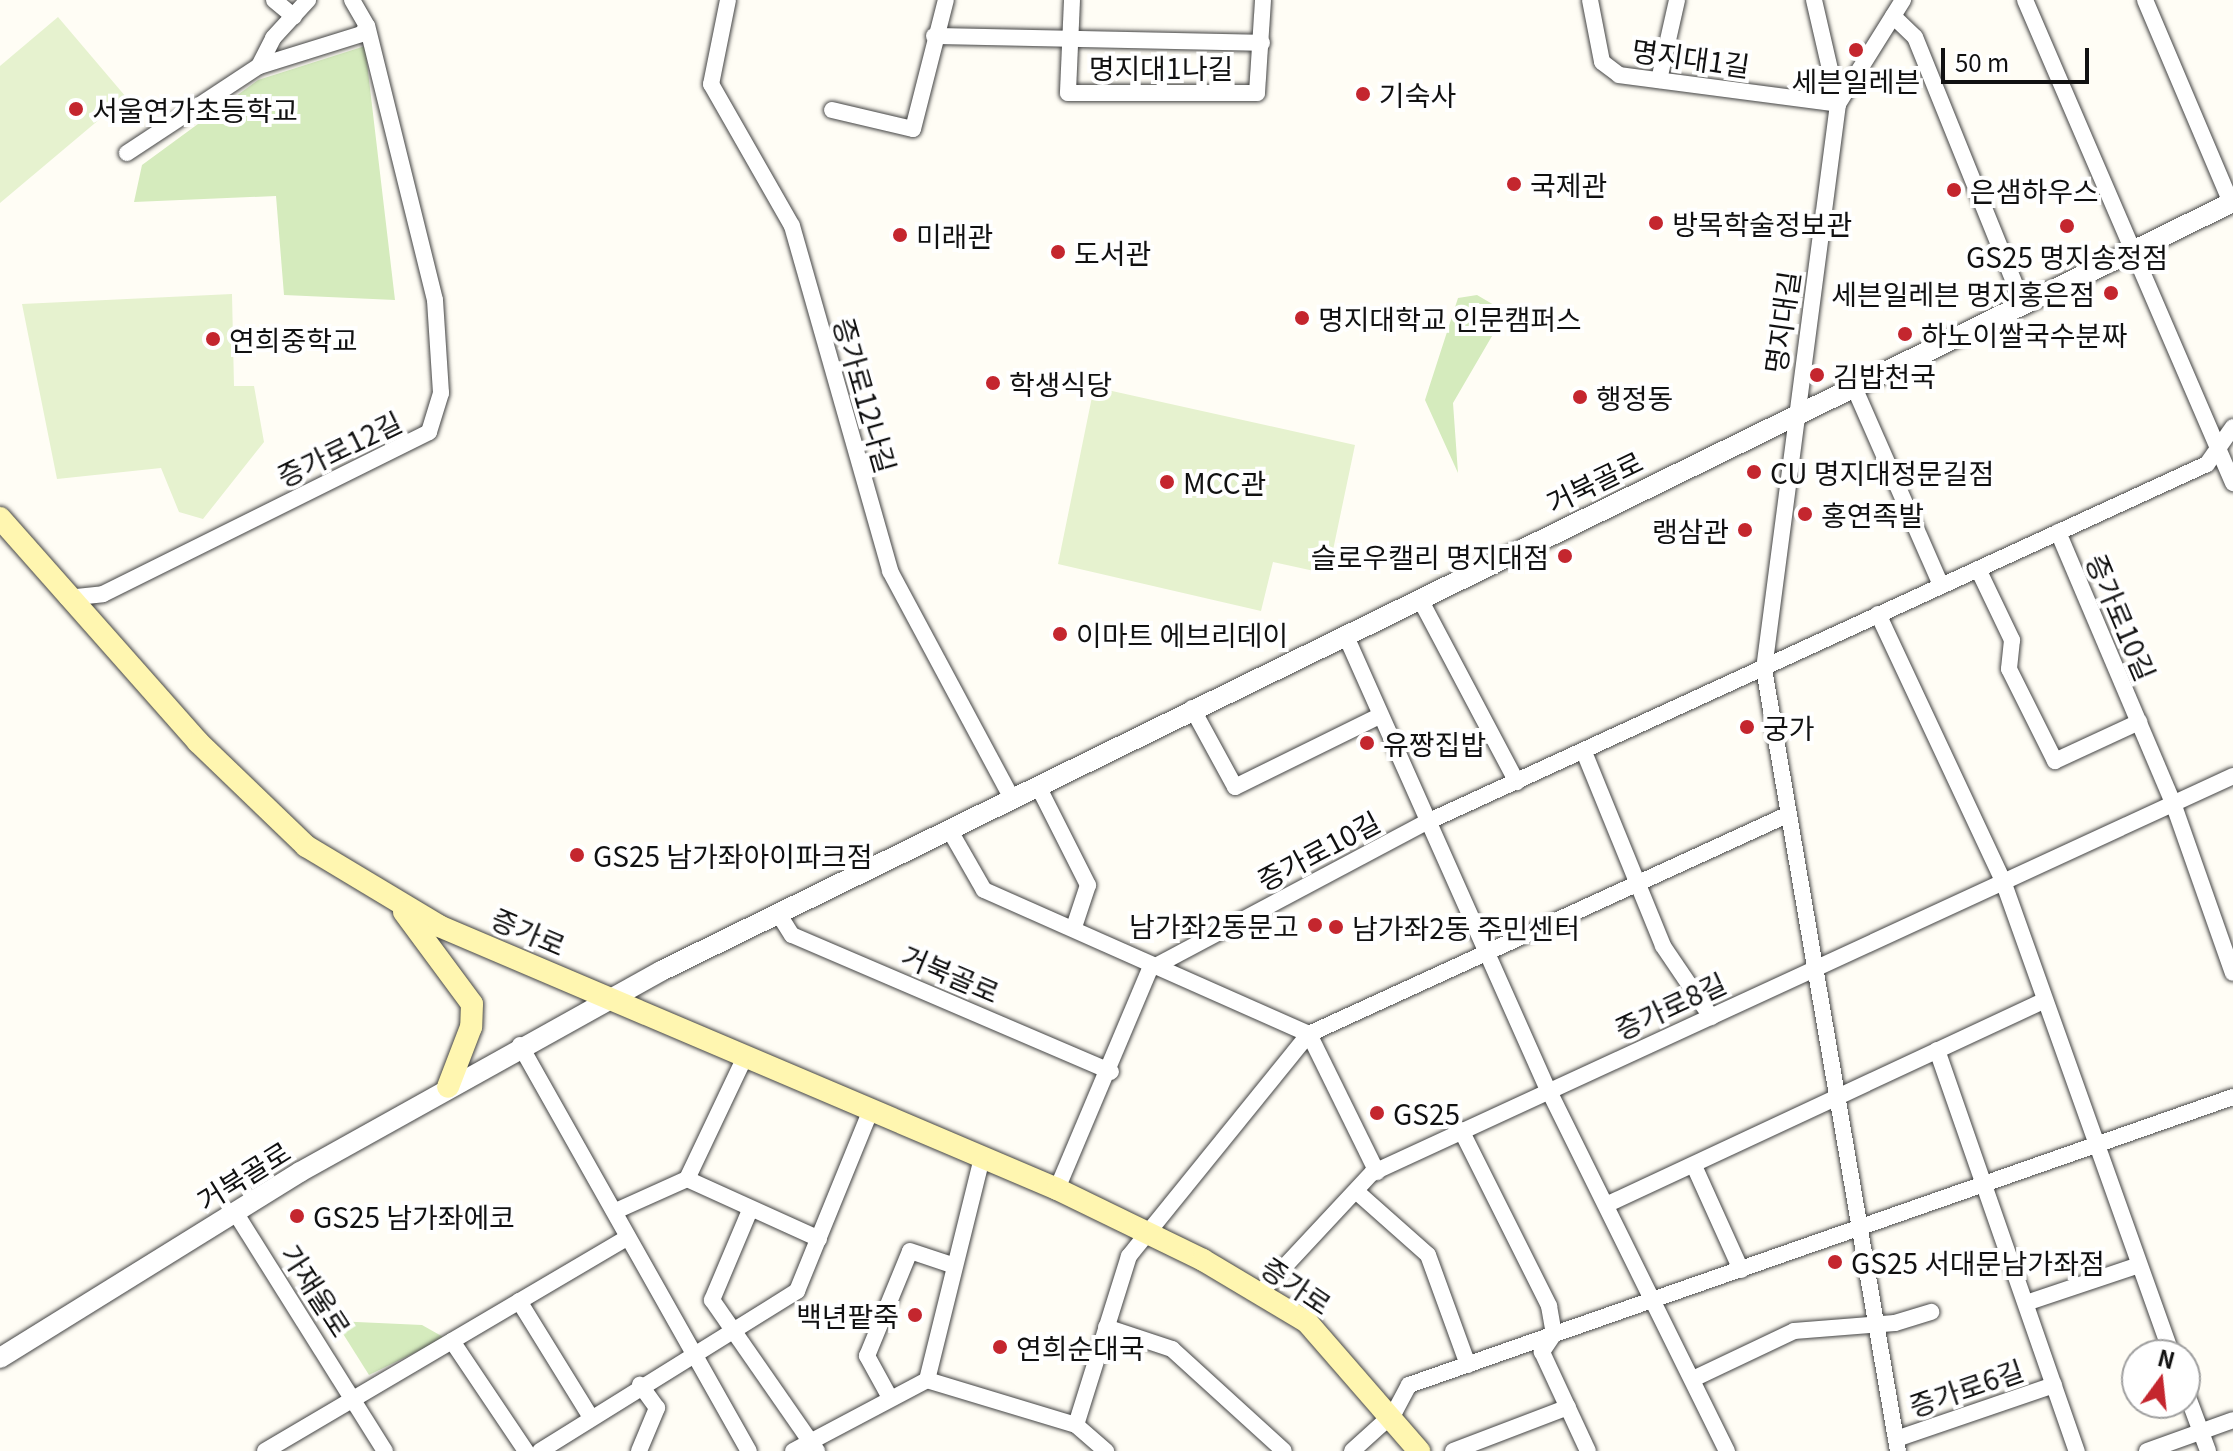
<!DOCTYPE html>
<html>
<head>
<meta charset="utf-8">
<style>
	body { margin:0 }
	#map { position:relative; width:2233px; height:1451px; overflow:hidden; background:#fffdf5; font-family:Georgia,"Noto Sans KR",serif }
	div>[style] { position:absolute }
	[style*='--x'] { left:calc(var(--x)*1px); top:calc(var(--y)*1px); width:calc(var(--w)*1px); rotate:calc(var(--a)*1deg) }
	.green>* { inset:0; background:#d5ebbd }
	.pitch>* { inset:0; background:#e6f2cf }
	.roads { filter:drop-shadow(0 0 2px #444) drop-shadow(0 0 2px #444) }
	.minor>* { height:16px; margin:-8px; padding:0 8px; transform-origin:8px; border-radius:8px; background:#fff }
	.tertiary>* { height:20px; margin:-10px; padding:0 10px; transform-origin:10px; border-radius:10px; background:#fff }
	.secondary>* { height:22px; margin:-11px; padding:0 11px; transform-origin:11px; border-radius:11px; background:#fff6b0 }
	.dots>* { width:22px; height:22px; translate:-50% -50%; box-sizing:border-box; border:4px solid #fff; border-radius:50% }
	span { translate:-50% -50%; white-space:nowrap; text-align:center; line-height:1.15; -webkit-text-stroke:8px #fff; paint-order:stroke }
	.street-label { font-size:28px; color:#111 }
	.poi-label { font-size:28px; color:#111 }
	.left { translate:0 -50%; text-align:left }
	.right { translate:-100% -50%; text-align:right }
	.north { position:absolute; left:2121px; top:1339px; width:80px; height:80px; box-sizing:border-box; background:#fff; border:2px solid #a0a0a0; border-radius:50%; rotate:15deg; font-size:22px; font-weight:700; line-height:32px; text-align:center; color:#111 }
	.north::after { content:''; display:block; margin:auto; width:28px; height:36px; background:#c4262e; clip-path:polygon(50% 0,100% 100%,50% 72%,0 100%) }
	.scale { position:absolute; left:1941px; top:48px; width:148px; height:36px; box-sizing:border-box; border:4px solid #111; border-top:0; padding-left:10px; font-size:24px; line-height:28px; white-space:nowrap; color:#111; -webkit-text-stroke:6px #fff; paint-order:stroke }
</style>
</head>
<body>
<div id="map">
	<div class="green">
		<div style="clip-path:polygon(365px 46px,395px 300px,284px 295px,276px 196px,134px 202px,142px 165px,258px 80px)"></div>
		<div style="clip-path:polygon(1477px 295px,1506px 312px,1453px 403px,1458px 473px,1425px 400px,1458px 298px)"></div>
		<div style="clip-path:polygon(335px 1321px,422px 1325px,445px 1338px,369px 1375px)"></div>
	</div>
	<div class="pitch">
		<div style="clip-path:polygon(58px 17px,126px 97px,0 203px,0 66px)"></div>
		<div style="clip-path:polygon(232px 294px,234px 386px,254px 386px,264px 442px,203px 519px,179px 512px,161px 468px,57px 479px,22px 304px)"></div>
		<div style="clip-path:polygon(1094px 387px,1355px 445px,1328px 574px,1273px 562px,1261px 611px,1058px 564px)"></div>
	</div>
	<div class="roads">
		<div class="minor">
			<div style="--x:274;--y:0;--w:26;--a:40"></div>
			<div style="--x:728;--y:0;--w:86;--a:101.4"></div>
			<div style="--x:711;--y:84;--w:163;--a:60.3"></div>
			<div style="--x:792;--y:226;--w:359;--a:74.1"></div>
			<div style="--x:890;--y:571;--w:256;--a:61.8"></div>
			<div style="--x:1072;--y:0;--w:93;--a:92.5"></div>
			<div style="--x:1068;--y:93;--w:189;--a:0"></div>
			<div style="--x:1257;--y:93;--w:93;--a:-86.3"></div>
			<div style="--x:1590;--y:0;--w:63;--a:79"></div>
			<div style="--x:1602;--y:62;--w:21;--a:37"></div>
			<div style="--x:1619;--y:75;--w:221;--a:7.5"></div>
			<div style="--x:1814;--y:0;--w:107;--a:77"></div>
			<div style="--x:1838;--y:104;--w:570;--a:97.46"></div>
			<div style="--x:1764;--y:669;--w:793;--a:80.28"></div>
			<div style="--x:2025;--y:0;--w:526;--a:66.7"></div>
			<div style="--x:2145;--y:0;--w:220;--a:67"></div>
			<div style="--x:1893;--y:16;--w:30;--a:44"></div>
			<div style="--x:1915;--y:37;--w:288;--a:68"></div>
			<div style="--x:934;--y:36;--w:328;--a:1.2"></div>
			<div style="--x:259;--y:66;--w:31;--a:-63"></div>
			<div style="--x:273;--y:38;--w:52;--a:-47.4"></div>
			<div style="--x:1659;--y:80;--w:82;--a:-77.3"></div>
			<div style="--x:1838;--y:104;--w:123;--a:-58"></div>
			<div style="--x:832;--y:110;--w:83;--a:13.2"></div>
			<div style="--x:913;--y:129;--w:133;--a:-75.7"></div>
			<div style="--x:127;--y:153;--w:158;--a:-33.4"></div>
			<div style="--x:259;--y:66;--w:108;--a:-17.3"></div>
			<div style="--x:362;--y:34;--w:9;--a:-58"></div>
			<div style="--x:1854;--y:387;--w:216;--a:66.3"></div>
			<div style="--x:2058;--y:532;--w:294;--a:67"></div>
			<div style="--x:2173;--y:803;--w:180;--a:70.6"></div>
			<div style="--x:1978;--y:569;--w:79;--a:64.4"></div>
			<div style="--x:2012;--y:640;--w:29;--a:96"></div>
			<div style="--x:2009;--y:669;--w:103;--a:63.4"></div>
			<div style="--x:2055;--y:761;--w:93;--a:-24.9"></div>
			<div style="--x:67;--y:598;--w:36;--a:-6"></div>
			<div style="--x:103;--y:594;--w:364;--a:-26.4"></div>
			<div style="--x:429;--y:432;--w:41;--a:-72.9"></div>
			<div style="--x:441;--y:393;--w:93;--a:-93.7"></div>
			<div style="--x:435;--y:300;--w:282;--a:-103.9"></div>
			<div style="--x:367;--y:26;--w:30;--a:-120"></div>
			<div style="--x:1421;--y:601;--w:205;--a:62.1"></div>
			<div style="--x:1878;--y:614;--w:295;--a:64.9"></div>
			<div style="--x:2003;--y:881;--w:503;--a:70.38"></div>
			<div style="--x:1345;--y:634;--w:498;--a:66"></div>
			<div style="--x:1548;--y:1089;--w:404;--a:63.7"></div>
			<div style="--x:1192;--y:708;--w:90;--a:61.4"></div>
			<div style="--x:1235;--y:787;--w:158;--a:-26.2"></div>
			<div style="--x:1584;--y:752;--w:209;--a:67.8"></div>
			<div style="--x:1663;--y:946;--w:86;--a:55.9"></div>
			<div style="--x:1039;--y:788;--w:109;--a:63.2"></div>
			<div style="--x:1088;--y:885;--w:44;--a:108.4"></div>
			<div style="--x:949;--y:829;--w:70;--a:60.2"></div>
			<div style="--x:984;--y:890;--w:355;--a:23.9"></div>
			<div style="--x:1309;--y:1034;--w:154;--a:63.8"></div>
			<div style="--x:778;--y:913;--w:26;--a:58"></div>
			<div style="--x:792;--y:935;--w:347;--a:23.2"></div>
			<div style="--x:520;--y:1045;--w:466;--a:60.6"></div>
			<div style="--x:1937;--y:1050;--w:425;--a:70.8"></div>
			<div style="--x:1461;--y:1130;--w:197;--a:63.4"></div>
			<div style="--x:1549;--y:1306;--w:28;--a:80"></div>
			<div style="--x:1554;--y:1334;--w:22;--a:124"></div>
			<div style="--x:1542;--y:1352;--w:109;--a:65.1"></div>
			<div style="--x:1695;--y:1168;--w:112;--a:65.7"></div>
			<div style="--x:687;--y:1179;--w:145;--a:24.4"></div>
			<div style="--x:1057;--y:1189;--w:239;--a:-67.1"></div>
			<div style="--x:1150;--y:969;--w:311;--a:-28"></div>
			<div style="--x:1425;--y:823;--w:860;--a:-24.66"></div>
			<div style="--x:2207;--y:464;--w:45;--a:-54.9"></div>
			<div style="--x:1357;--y:1192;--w:95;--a:41.6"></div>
			<div style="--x:1428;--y:1255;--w:117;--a:70"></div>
			<div style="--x:1608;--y:1204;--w:482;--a:-25"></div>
			<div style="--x:618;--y:1210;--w:76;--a:-24.2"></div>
			<div style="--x:687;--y:1179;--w:133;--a:-64.6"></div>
			<div style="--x:750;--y:1210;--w:98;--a:112.9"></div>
			<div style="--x:712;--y:1300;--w:184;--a:55.2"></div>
			<div style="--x:235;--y:1212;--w:282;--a:57.9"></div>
			<div style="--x:1259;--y:1294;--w:166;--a:-47"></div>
			<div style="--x:1372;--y:1173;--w:948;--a:-24.75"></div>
			<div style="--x:519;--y:1301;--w:135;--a:58.3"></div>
			<div style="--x:2026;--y:1303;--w:119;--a:-18.6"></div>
			<div style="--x:1106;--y:1327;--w:70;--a:18.4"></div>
			<div style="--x:1172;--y:1349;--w:151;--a:42.3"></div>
			<div style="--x:452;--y:1341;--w:133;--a:56.1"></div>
			<div style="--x:1693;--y:1379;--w:112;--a:-25.4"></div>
			<div style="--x:1794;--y:1331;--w:101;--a:-4.5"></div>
			<div style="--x:1895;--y:1323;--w:38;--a:-17"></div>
			<div style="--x:927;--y:1380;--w:156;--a:16.8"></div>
			<div style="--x:1076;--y:1425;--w:177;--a:-72.6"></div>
			<div style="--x:1129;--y:1256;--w:286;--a:-51"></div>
			<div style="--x:1309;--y:1034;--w:526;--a:-24.62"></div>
			<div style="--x:927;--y:1380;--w:229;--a:-76.1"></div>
			<div style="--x:2185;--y:1389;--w:66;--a:69.6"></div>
			<div style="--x:889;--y:1396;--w:46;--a:-118.8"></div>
			<div style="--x:867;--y:1356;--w:113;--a:-67.7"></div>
			<div style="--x:910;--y:1251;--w:47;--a:18.4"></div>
			<div style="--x:1076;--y:1425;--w:40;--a:41"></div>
			<div style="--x:1896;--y:1439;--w:167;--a:-18.9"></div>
			<div style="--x:265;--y:1451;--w:421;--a:-30.5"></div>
			<div style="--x:540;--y:1451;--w:303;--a:-31.9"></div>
			<div style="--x:797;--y:1291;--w:193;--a:-67.8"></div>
			<div style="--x:639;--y:1451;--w:47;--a:-67.3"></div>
			<div style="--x:657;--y:1408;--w:29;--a:-126"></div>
			<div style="--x:793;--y:1451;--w:152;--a:-27.9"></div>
			<div style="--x:1352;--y:1451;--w:57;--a:-42.1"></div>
			<div style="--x:1394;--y:1413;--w:32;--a:-62"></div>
			<div style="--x:1409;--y:1385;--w:873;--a:-19.27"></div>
			<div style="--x:1453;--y:1451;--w:123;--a:-20.9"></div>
			<div style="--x:2147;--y:1451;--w:91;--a:-19.8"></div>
		</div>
		<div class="tertiary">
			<div style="--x:0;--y:1358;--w:353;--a:-31.8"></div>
			<div style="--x:300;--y:1172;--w:413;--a:-29.1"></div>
			<div style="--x:661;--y:971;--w:1750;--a:-26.07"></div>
		</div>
		<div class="secondary">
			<div style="--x:0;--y:518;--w:299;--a:48.5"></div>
			<div style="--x:198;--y:742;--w:150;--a:43.9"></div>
			<div style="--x:306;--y:846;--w:155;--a:31"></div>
			<div style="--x:439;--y:926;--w:672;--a:23.05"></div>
			<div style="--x:1057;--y:1189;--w:162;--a:25.9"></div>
			<div style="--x:1203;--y:1260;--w:121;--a:30.8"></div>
			<div style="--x:1307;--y:1322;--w:171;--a:49"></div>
			<div style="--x:404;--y:912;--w:114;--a:53.5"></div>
			<div style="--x:472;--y:1004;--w:23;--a:92"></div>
			<div style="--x:471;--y:1027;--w:64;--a:111"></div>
		</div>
	</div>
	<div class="dots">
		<div style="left:1856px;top:50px;background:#c4262e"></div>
		<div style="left:1363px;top:94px;background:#c4262e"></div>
		<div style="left:76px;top:109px;background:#c4262e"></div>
		<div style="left:1514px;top:184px;background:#c4262e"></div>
		<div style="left:1954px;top:190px;background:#c4262e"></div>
		<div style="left:1656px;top:223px;background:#c4262e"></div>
		<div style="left:2067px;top:226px;background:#c4262e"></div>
		<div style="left:900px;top:235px;background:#c4262e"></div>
		<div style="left:1058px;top:252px;background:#c4262e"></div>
		<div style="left:2111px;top:293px;background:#c4262e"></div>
		<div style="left:1302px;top:318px;background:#c4262e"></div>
		<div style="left:1905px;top:334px;background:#c4262e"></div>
		<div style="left:213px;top:339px;background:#c4262e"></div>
		<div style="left:1817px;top:375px;background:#c4262e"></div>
		<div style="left:993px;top:383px;background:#c4262e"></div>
		<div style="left:1580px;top:397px;background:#c4262e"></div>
		<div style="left:1754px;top:472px;background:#c4262e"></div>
		<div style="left:1167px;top:482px;background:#c4262e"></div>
		<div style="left:1805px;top:514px;background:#c4262e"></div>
		<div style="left:1745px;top:530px;background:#c4262e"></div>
		<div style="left:1565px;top:556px;background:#c4262e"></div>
		<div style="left:1060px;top:634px;background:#c4262e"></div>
		<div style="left:1747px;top:727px;background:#c4262e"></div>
		<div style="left:1367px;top:743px;background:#c4262e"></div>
		<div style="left:577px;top:855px;background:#c4262e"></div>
		<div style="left:1315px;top:925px;background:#c4262e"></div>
		<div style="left:1336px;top:927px;background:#c4262e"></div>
		<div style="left:1377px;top:1113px;background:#c4262e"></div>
		<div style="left:297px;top:1216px;background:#c4262e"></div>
		<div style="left:1835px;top:1262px;background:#c4262e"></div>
		<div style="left:915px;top:1315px;background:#c4262e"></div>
		<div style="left:1000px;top:1347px;background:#c4262e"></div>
	</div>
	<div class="street-label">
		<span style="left:1691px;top:57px;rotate:8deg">명지대1길</span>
		<span style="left:1161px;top:67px">명지대1나길</span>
		<span style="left:1781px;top:322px;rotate:-82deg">명지대길</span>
		<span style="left:866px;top:395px;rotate:74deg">증가로12나길</span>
		<span style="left:339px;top:448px;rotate:-26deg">증가로12길</span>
		<span style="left:1594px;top:481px;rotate:-26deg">거북골로</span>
		<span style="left:2122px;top:617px;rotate:67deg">증가로10길</span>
		<span style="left:1318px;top:850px;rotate:-28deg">증가로10길</span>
		<span style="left:529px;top:931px;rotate:23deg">증가로</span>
		<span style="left:951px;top:973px;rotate:23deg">거북골로</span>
		<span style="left:1670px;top:1005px;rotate:-25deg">증가로8길</span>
		<span style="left:243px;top:1175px;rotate:-32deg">거북골로</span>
		<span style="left:1297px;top:1285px;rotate:34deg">증가로</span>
		<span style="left:317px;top:1290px;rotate:57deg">가재울로</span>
		<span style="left:1966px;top:1387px;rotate:-19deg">증가로6길</span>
	</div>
	<div class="poi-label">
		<span style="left:1856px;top:80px">세븐일레븐</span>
		<span class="left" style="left:1379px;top:94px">기숙사</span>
		<span class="left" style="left:92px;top:109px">서울연가초등학교</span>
		<span class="left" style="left:1530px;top:184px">국제관</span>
		<span class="left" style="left:1970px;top:190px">은샘하우스</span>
		<span class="left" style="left:1672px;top:223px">방목학술정보관</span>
		<span class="left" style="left:916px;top:235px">미래관</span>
		<span class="left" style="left:1074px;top:252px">도서관</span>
		<span style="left:2067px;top:256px">GS25 명지송정점</span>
		<span class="right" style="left:2095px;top:293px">세븐일레븐 명지홍은점</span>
		<span class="left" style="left:1318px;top:318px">명지대학교 인문캠퍼스</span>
		<span class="left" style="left:1921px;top:334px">하노이쌀국수분짜</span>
		<span class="left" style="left:229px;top:339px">연희중학교</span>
		<span class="left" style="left:1833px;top:375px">김밥천국</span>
		<span class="left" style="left:1009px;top:383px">학생식당</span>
		<span class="left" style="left:1596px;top:397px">행정동</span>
		<span class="left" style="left:1770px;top:472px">CU 명지대정문길점</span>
		<span class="left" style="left:1183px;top:482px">MCC관</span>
		<span class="left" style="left:1821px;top:514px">홍연족발</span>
		<span class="right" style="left:1729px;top:530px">랭삼관</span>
		<span class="right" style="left:1549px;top:556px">슬로우캘리 명지대점</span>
		<span class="left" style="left:1076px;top:634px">이마트 에브리데이</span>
		<span class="left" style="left:1763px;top:727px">궁가</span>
		<span class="left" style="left:1383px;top:743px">유짱집밥</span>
		<span class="left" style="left:593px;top:855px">GS25 남가좌아이파크점</span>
		<span class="right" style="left:1299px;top:925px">남가좌2동문고</span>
		<span class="left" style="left:1352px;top:927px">남가좌2동 주민센터</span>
		<span class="left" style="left:1393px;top:1113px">GS25</span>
		<span class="left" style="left:313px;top:1216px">GS25 남가좌에코</span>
		<span class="left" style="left:1851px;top:1262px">GS25 서대문남가좌점</span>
		<span class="right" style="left:899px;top:1315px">백년팥죽</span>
		<span class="left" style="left:1016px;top:1347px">연희순대국</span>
	</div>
	<div class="north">N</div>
	<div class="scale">50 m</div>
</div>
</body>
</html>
